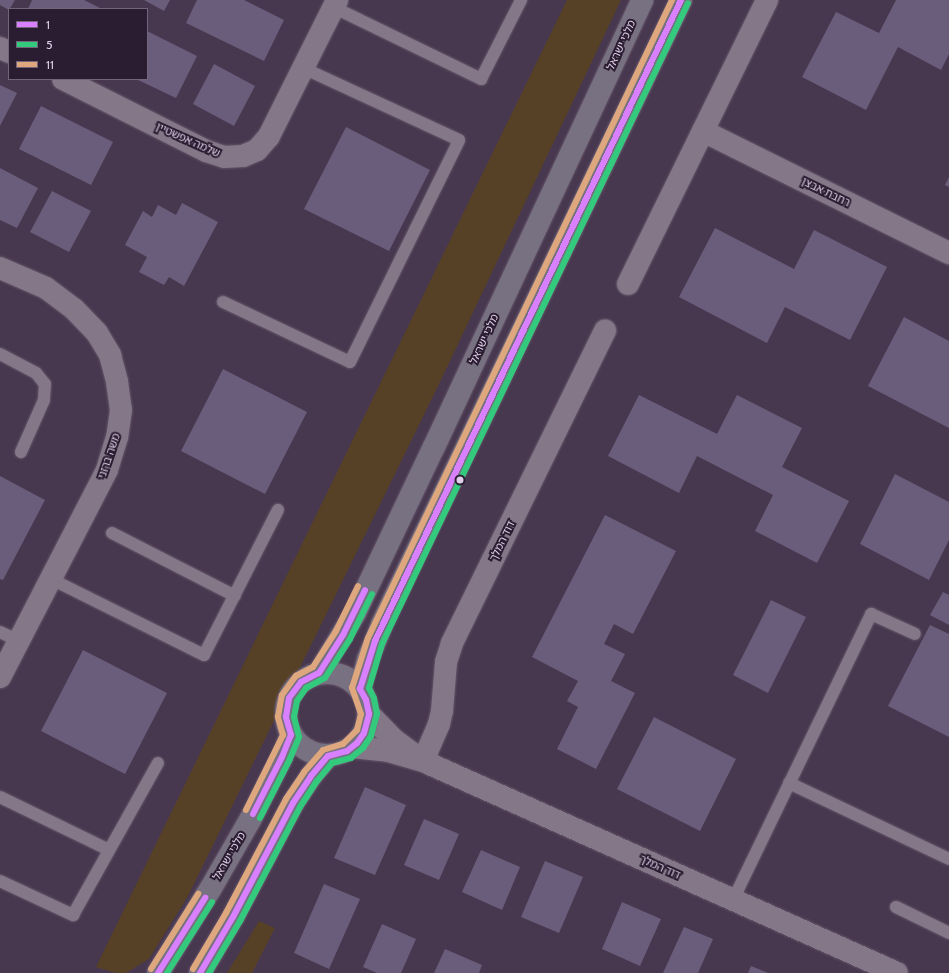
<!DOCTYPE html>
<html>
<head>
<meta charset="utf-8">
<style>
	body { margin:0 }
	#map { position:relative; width:949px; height:973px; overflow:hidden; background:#48384f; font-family:Cabin,"Noto Sans Hebrew",sans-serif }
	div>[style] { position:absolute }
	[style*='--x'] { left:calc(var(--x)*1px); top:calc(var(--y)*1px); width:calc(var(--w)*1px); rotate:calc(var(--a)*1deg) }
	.green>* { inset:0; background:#574126 }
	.building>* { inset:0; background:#6a5d7b }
	.roads { filter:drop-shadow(0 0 1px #65566a) drop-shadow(0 0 1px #65566a) }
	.lane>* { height:12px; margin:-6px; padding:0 6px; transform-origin:6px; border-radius:6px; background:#837788 }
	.street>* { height:22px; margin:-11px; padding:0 11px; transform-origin:11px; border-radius:11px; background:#837788 }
	.secondary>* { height:22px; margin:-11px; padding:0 11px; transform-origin:11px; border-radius:11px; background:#787181 }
	.secondary>.ring { margin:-11px; padding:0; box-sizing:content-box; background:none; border:22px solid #787181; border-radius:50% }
	.bus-1>* { height:6px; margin:-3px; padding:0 3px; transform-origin:3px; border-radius:3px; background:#d880ff }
	.bus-2>* { height:6px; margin:-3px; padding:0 3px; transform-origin:3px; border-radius:3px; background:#33ca7d }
	.bus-3>* { height:6px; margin:-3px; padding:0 3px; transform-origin:3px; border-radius:3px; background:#dfa77e }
	.dots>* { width:11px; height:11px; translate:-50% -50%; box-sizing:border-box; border:2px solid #2b1d31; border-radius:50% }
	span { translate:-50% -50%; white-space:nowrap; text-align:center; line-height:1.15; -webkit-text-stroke:4px #2b1d31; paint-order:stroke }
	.street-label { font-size:11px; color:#e1cfe9 }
	.legend { position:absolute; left:8px; top:8px; width:140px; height:72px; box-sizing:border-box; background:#2b1d31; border:1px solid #74647b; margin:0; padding:5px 7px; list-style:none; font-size:12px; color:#e1cfe9 }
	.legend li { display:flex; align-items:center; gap:8px; height:20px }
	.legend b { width:20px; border:1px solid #74647b }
</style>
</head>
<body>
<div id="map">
	<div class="green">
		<div style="clip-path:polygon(567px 0,621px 0,440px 382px,188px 896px,149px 959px,126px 973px,116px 973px,96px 967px)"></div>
		<div style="clip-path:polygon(259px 921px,275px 928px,252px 973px,227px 973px)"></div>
	</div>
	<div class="building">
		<div style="clip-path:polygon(0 0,15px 0,9px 10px,0 5px)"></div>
		<div style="clip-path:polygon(32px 0,84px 0,102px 9px,28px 9px)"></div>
		<div style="clip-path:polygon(144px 0,170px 0,164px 11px)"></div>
		<div style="clip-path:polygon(197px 0,244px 0,284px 20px,264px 61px,186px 23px)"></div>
		<div style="clip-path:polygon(896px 0,949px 0,949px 54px,941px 70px,898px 47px,866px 110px,802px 77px,836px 12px,879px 33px)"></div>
		<div style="clip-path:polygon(147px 31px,197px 56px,176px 98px,136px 79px,147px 79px)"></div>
		<div style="clip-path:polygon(214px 64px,255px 86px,234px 126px,193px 104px)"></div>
		<div style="clip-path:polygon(0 85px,17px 93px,0 126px)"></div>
		<div style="clip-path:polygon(41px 106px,113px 142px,91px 185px,19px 149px)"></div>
		<div style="clip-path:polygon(346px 127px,430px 170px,389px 251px,304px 209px)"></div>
		<div style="clip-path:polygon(0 168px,38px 188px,17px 228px,0 220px)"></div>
		<div style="clip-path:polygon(949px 177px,949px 187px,945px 185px)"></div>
		<div style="clip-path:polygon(52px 191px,91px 211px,69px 252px,30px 232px)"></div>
		<div style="clip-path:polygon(182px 203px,218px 222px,184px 286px,169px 277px,164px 285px,139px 272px,147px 257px,125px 245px,143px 211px,152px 217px,158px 205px,176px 215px)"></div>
		<div style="clip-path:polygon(715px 228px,794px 269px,814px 230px,887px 267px,850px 340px,785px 307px,767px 343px,679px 297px)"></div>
		<div style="clip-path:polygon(904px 317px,949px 341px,949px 428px,868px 386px)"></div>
		<div style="clip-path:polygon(223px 369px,307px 412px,265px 494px,181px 451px)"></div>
		<div style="clip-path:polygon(639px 395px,717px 434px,737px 395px,802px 428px,782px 467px,849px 501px,817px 563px,755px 531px,773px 495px,697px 456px,679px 493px,608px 456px)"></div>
		<div style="clip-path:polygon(895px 474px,949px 502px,949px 540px,929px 580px,860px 544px)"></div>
		<div style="clip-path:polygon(0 476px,45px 500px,3px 580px,0 579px)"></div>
		<div style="clip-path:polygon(605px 515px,676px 551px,633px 634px,614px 624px,604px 644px,625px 654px,611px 681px,635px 693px,596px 769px,557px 749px,578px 707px,567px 701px,578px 681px,532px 657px)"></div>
		<div style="clip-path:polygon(943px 592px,949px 595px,949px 625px,930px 615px)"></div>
		<div style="clip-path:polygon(771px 600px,806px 617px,768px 693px,733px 675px)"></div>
		<div style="clip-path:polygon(930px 625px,949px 634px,949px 737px,888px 706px)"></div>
		<div style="clip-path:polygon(83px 650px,167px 693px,125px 774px,41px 731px)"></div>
		<div style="clip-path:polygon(654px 717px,736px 759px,700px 831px,617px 789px)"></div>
		<div style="clip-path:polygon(365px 787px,406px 805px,375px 875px,334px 858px)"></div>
		<div style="clip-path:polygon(424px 819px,459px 834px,439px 880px,404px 865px)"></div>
		<div style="clip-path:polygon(481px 850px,520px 867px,502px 910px,462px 892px)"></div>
		<div style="clip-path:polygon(545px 861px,583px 877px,559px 933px,521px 917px)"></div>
		<div style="clip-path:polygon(324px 884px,360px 899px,329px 969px,294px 953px)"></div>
		<div style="clip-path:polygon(622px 902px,661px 919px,640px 966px,602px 949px)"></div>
		<div style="clip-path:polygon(382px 924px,416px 939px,401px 973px,377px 973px,363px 967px)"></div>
		<div style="clip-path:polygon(684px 927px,713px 939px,698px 973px,663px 973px)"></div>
		<div style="clip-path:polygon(445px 949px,482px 965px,479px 973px,434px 973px)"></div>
		<div style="clip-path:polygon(751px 966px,768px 973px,748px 973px)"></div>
	</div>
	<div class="roads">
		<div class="lane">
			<div style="--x:333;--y:7;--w:165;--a:25.9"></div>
			<div style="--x:481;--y:79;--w:89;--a:-63.1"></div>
			<div style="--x:223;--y:302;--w:140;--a:25.3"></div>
			<div style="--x:350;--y:362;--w:247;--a:-63.8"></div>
			<div style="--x:459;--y:140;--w:172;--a:-155.2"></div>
			<div style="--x:0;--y:354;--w:41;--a:27.8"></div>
			<div style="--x:36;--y:373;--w:14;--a:51"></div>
			<div style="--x:45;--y:384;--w:16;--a:94"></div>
			<div style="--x:44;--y:400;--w:57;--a:113.9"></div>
			<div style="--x:112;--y:533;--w:138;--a:27.1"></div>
			<div style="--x:51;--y:579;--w:171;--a:26.4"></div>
			<div style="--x:204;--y:655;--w:163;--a:-63"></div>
			<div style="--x:0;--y:632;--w:21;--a:25"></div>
			<div style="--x:789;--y:783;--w:177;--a:25.4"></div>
			<div style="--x:0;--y:797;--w:121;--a:25.9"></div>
			<div style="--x:0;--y:881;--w:81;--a:25"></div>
			<div style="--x:73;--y:915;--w:174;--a:-60.8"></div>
			<div style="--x:733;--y:900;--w:318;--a:-64.2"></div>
			<div style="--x:871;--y:614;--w:48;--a:24.4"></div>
			<div style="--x:896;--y:907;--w:59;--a:26.1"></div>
		</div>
		<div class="street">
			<div style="--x:0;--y:48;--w:10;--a:24"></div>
			<div style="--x:63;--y:79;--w:160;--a:26.7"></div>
			<div style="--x:206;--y:151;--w:19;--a:18"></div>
			<div style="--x:224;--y:157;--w:19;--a:-3"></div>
			<div style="--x:243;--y:156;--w:15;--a:-23"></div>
			<div style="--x:257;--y:150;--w:18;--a:-49"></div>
			<div style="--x:269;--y:136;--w:152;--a:-63.4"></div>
			<div style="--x:703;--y:131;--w:275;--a:26.4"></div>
			<div style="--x:0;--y:268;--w:50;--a:23.5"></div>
			<div style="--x:46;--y:288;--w:35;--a:37"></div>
			<div style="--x:74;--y:309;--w:33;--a:46"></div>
			<div style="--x:97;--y:333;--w:26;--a:59"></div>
			<div style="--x:110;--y:355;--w:28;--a:75"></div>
			<div style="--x:117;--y:382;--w:28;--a:82"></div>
			<div style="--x:121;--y:410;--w:27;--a:98"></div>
			<div style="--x:117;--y:437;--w:34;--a:107"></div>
			<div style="--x:107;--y:470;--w:233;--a:117.3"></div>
			<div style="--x:628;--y:284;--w:316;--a:-63.9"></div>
			<div style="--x:369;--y:714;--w:33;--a:46"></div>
			<div style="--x:392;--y:738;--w:25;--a:37"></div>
			<div style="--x:352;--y:747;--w:36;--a:6"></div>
			<div style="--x:388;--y:751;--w:36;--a:16"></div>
			<div style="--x:423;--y:761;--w:519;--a:24.1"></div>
			<div style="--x:423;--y:761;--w:40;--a:-66.6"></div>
			<div style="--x:439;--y:724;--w:13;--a:-77"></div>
			<div style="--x:442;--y:711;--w:49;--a:-85.3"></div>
			<div style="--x:446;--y:662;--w:20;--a:-72"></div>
			<div style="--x:452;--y:643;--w:348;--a:-63.9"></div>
		</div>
		<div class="secondary">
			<div class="ring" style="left:286px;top:673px;width:60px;height:60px"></div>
			<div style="--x:319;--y:673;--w:70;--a:-59"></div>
			<div style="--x:355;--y:613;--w:184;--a:-64.6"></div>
			<div style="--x:434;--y:447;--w:493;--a:-65"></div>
			<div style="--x:360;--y:689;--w:31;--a:-75"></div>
			<div style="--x:368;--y:659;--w:38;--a:-68"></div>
			<div style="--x:382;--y:624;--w:692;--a:-64.4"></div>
			<div style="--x:158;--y:973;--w:100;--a:-58.1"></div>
			<div style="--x:211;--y:888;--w:78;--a:-60.2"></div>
			<div style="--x:250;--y:820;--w:71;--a:-63.1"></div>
			<div style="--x:282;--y:757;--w:24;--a:-68"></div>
			<div style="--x:200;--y:973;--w:65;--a:-59.5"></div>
			<div style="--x:233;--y:917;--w:129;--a:-62.2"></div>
			<div style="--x:293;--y:803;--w:32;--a:-56"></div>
			<div style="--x:311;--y:776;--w:26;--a:-50"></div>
		</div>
	</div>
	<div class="bus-1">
		<div style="--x:253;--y:814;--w:64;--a:-63"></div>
		<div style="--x:282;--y:757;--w:24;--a:-68"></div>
		<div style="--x:291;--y:735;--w:19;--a:-106"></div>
		<div style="--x:286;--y:717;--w:19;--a:-81"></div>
		<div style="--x:289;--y:698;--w:20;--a:-53"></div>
		<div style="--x:301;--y:682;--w:20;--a:-27"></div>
		<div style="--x:319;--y:673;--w:45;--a:-57.7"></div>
		<div style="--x:343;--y:635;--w:50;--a:-63.9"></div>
		<div style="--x:158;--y:973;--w:89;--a:-57.9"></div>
		<div style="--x:200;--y:973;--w:65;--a:-59.5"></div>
		<div style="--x:233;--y:917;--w:129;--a:-62.2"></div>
		<div style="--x:293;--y:803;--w:32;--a:-56"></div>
		<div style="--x:311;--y:776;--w:26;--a:-50"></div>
		<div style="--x:328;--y:756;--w:20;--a:-15"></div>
		<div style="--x:347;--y:751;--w:13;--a:-39"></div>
		<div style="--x:357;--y:743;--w:12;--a:-55"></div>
		<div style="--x:364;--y:733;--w:20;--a:-75"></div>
		<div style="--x:369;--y:714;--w:14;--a:-102"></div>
		<div style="--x:366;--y:700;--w:13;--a:-119"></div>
		<div style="--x:360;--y:689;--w:50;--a:-72.6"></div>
		<div style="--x:375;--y:641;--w:710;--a:-64.48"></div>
	</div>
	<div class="bus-2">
		<div style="--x:260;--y:818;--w:64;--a:-63"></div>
		<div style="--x:289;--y:761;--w:26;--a:-67"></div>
		<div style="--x:299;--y:737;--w:21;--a:-104"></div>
		<div style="--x:294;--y:717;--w:16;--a:-79"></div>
		<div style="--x:297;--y:701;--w:16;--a:-55"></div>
		<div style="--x:306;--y:688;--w:21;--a:-28"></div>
		<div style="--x:325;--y:678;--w:46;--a:-57.3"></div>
		<div style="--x:350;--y:639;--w:50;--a:-63.9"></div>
		<div style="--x:167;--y:973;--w:84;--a:-57.6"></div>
		<div style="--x:209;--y:973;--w:61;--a:-59.2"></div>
		<div style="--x:240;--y:921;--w:129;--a:-62.2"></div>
		<div style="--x:300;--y:807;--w:31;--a:-57"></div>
		<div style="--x:317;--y:781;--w:23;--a:-50"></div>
		<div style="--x:332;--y:763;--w:20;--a:-15"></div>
		<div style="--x:351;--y:758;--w:16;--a:-40"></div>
		<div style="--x:363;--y:748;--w:14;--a:-56"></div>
		<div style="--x:371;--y:736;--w:23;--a:-75"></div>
		<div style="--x:377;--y:714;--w:16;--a:-101"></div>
		<div style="--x:374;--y:698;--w:11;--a:-117"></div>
		<div style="--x:369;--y:688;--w:46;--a:-73.5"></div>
		<div style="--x:382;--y:644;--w:710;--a:-64.48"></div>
	</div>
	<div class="bus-3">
		<div style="--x:246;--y:810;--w:84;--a:-63.7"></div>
		<div style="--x:283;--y:735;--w:19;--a:-106"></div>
		<div style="--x:278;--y:717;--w:22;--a:-80"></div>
		<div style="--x:282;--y:695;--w:24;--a:-54"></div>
		<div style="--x:296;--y:676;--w:19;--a:-28"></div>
		<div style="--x:313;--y:667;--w:43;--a:-57.4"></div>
		<div style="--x:336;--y:631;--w:50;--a:-63.9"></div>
		<div style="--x:151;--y:969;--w:89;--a:-57.9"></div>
		<div style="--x:193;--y:969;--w:65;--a:-59.5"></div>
		<div style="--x:226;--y:913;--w:129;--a:-62.2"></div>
		<div style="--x:286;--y:799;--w:32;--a:-56"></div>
		<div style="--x:304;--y:772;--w:29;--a:-49"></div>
		<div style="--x:323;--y:750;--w:21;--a:-17"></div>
		<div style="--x:343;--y:744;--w:20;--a:-45"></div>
		<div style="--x:357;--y:730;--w:16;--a:-76"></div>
		<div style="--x:361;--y:714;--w:28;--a:-109"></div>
		<div style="--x:352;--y:688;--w:52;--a:-72.3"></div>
		<div style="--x:368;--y:638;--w:707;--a:-64.52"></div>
	</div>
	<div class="dots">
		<div style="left:460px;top:480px;background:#e1cfe9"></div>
	</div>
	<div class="street-label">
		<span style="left:621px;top:45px;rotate:-65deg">מלכי ישראל</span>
		<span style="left:188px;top:140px;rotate:24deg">שלמה אפשטיין</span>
		<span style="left:826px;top:192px;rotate:26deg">רחבת אבצן</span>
		<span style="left:484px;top:339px;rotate:-65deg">מלכי ישראל</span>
		<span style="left:109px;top:456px;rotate:-71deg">משה ברזני</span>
		<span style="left:502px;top:541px;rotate:-64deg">דוד המלך</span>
		<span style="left:229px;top:856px;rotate:-60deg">מלכי ישראל</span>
		<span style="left:660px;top:867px;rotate:24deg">דוד המלך</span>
	</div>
	<ul class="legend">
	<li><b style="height:5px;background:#d880ff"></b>1</li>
	<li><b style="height:5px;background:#33ca7d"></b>5</li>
	<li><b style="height:5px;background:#dfa77e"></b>11</li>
	</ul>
</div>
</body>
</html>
